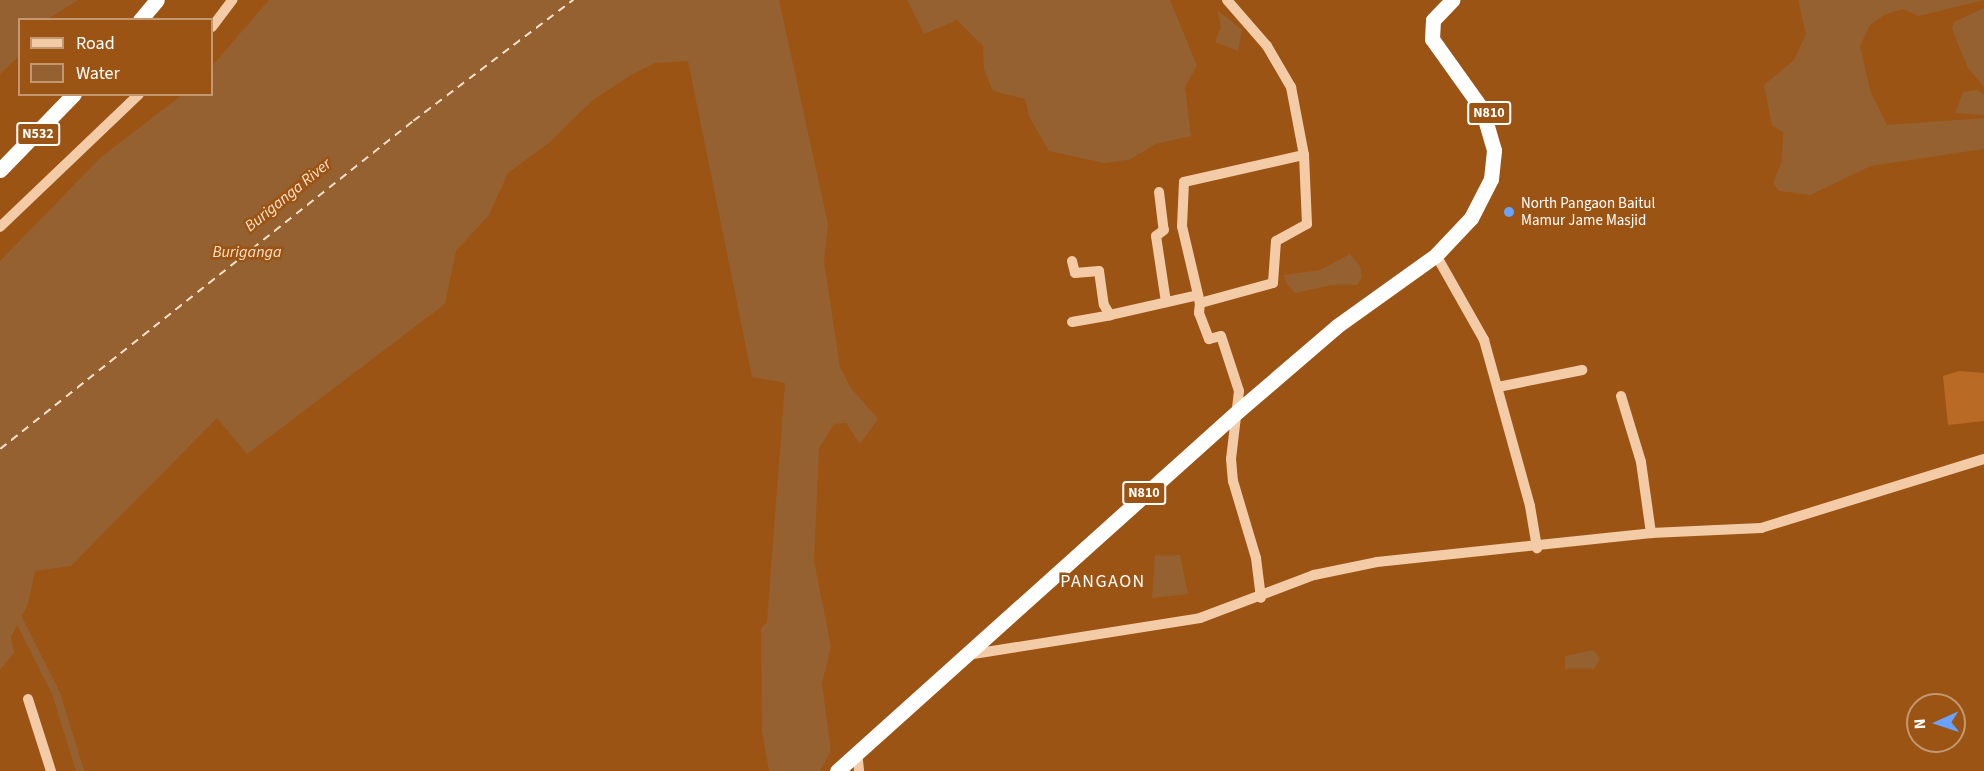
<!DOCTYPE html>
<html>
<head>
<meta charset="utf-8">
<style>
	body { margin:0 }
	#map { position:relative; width:1984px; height:771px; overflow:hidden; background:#9b5413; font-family:"Source Sans 3",sans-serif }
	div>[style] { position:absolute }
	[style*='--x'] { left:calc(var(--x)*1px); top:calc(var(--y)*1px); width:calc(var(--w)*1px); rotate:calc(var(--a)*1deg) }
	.green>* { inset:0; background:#b96b26 }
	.water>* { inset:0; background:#956130 }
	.canal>* { height:8px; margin:-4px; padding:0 4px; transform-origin:4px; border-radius:4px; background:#956130 }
	.ferry>* { height:1.5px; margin-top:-0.75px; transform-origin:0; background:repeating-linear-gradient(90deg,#fce1ca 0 8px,transparent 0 14px) }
	.minor>* { height:10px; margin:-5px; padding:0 5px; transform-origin:5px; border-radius:5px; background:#f4cba7 }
	.highway>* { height:15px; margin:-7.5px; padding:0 7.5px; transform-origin:7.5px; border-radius:7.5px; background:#fff }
	.dots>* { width:16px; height:16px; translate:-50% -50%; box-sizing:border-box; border:3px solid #9b5413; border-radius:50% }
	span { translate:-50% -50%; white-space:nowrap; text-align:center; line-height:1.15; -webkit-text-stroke:5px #9b5413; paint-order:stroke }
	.shield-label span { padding:2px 4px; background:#9b5413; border:2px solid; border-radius:4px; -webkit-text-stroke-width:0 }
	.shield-label { font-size:14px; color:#fff; font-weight:700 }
	.poi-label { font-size:15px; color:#fff }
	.left { translate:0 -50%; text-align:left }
	.water-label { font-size:16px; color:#fce1ca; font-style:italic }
	.quarter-label { font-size:18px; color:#fff; letter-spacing:1.5px }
	.legend { position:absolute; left:18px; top:18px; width:195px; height:78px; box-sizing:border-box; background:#9b5413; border:2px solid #c39871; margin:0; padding:8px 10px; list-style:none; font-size:18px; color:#fff }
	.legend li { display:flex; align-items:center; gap:12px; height:30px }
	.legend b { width:30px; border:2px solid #c39871 }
	.north { position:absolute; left:1906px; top:693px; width:60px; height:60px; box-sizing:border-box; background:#9b5413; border:2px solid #c39871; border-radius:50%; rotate:267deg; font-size:16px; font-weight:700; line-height:24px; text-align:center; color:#fff }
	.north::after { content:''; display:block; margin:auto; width:21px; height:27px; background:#6aa2ff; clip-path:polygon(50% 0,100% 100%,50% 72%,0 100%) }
</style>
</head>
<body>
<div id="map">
	<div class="green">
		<div style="clip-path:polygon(1959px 371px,1984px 373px,1984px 421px,1948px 425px,1943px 376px)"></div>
	</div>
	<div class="water">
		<div style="clip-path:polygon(0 0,78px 0,48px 19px,20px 20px,19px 56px,0 74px)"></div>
		<div style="clip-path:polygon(269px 0,779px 0,828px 224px,824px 261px,840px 367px,851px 388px,878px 419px,860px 444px,846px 423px,834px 424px,819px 448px,814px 561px,831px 646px,822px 684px,831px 750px,820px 771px,769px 771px,762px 731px,761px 628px,767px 622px,785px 383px,752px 377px,688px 61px,655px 63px,631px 75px,593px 100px,550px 142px,508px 173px,489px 215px,456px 251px,445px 304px,247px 454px,217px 418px,71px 566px,35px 571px,28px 604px,11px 637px,14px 653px,0 670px,0 261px,101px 157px,182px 95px,212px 94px,212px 66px)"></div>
		<div style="clip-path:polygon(907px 0,1170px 0,1197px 66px,1185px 87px,1191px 136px,1156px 144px,1129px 160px,1104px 163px,1049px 151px,1029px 116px,1025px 99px,993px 91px,984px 69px,983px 46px,957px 20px,924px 34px)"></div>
		<div style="clip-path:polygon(1798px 0,1984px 0,1919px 16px,1902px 9px,1884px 15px,1870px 25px,1860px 46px,1871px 93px,1887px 125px,1984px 118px,1984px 149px,1871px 166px,1810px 195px,1779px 191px,1773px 183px,1782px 161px,1783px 132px,1772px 126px,1764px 85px,1794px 60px,1806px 34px)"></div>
		<div style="clip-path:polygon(1984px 8px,1984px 87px,1968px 68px,1952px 29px,1954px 22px)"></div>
		<div style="clip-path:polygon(1217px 10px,1242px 30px,1238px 51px,1215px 42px,1221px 27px)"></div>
		<div style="clip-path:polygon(1977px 90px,1984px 95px,1984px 115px,1955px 113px,1963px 92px)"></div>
		<div style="clip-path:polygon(1350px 254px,1360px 266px,1362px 277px,1357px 285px,1332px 285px,1295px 293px,1286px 283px,1284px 275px,1320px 270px)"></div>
		<div style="clip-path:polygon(1155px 555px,1180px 555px,1188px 594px,1152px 598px)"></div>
		<div style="clip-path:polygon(1594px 650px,1600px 659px,1594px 669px,1565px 669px,1565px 656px)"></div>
	</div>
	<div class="canal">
		<div style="--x:15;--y:612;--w:91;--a:63.2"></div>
		<div style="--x:56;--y:693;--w:82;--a:72.9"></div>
	</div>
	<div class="ferry">
		<div style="--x:0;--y:449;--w:527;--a:-38.46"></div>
		<div style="--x:413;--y:121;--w:201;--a:-37.1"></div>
	</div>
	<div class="minor">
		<div style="--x:1227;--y:0;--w:61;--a:49"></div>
		<div style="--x:1267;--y:46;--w:48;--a:59.7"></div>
		<div style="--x:1291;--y:87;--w:69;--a:79.2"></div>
		<div style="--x:1304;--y:155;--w:69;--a:87.5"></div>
		<div style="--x:1307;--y:224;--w:35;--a:151"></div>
		<div style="--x:1276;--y:241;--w:42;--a:94.1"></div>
		<div style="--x:1273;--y:283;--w:76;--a:164.7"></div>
		<div style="--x:1200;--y:303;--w:10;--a:96"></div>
		<div style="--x:1199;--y:313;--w:28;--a:69"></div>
		<div style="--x:1209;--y:339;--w:12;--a:-14"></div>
		<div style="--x:1221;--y:336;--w:58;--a:71.9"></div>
		<div style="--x:1239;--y:391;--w:68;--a:96.7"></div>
		<div style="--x:1231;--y:459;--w:22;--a:85"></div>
		<div style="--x:1233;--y:481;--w:80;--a:73.4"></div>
		<div style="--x:1256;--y:558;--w:40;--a:82.9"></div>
		<div style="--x:212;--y:27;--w:34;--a:-53"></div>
		<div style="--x:1159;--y:192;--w:38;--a:83"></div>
		<div style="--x:1164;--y:230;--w:10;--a:143"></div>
		<div style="--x:1156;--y:236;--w:67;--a:81.4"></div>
		<div style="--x:0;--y:227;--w:192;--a:-43.7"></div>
		<div style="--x:1436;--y:255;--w:98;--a:60.5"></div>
		<div style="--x:1484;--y:340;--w:172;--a:74.5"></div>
		<div style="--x:1530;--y:506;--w:43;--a:80.5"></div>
		<div style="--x:1072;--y:261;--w:12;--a:76"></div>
		<div style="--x:1075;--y:273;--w:24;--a:-5"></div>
		<div style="--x:1099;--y:271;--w:34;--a:82"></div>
		<div style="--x:1104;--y:305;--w:12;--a:59"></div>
		<div style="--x:1110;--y:315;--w:90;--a:-12.8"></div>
		<div style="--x:1200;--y:303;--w:79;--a:-103.2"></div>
		<div style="--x:1182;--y:226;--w:44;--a:-87.4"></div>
		<div style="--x:1184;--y:182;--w:123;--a:-12.7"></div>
		<div style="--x:1072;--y:322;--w:39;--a:-10"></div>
		<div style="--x:1498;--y:387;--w:86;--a:-11.4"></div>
		<div style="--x:1621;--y:396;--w:69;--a:73.1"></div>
		<div style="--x:1641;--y:462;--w:72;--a:82"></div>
		<div style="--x:967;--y:655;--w:236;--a:-9"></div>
		<div style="--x:1200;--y:618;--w:122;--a:-20.7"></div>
		<div style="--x:1314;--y:575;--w:64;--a:-11.7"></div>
		<div style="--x:1377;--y:562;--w:276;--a:-6"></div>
		<div style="--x:1651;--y:533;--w:110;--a:-2.6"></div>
		<div style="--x:1761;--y:528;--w:233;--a:-17.2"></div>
		<div style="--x:28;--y:699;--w:76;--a:72.3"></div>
		<div style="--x:857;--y:751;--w:20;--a:84"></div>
	</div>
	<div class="highway">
		<div style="--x:140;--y:20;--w:26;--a:-50"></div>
		<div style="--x:0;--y:170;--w:106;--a:-45.8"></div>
		<div style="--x:837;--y:771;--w:539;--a:-41.92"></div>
		<div style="--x:1238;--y:411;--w:130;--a:-40.6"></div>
		<div style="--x:1337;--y:326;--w:122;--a:-35.6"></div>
		<div style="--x:1436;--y:255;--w:51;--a:-46.6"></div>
		<div style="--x:1471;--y:218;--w:44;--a:-62.9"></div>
		<div style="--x:1491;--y:179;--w:29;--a:-84"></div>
		<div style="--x:1494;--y:150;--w:43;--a:-106.3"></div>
		<div style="--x:1482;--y:109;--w:86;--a:-125.5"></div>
		<div style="--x:1432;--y:39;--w:19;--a:-87"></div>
		<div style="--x:1433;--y:20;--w:28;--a:-46"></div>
	</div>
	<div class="dots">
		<div style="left:1509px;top:212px;background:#6aa2ff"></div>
	</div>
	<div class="shield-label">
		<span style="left:1489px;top:113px">N810</span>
		<span style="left:38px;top:134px">N532</span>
		<span style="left:1144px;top:493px">N810</span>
	</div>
	<div class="poi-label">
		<span class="left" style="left:1521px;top:212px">North Pangaon Baitul<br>Mamur Jame Masjid</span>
	</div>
	<div class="water-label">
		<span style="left:288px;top:195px;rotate:-39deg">Buriganga River</span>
		<span style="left:247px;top:252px">Buriganga</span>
	</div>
	<div class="quarter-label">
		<span style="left:1103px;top:582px">PANGAON</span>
	</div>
	<ul class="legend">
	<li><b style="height:8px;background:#f4cba7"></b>Road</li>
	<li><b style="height:16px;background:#956130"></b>Water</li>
	</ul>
	<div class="north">N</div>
</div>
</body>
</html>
